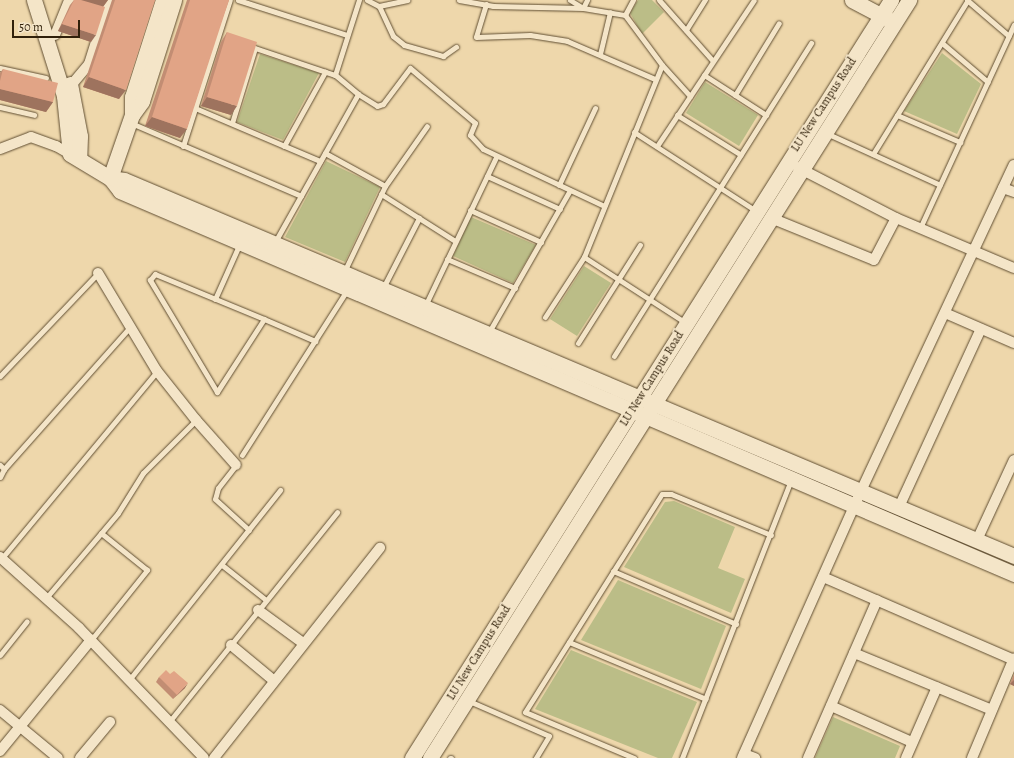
<!DOCTYPE html>
<html>
<head>
<meta charset="utf-8">
<style>
	body { margin:0 }
	#map { position:relative; width:1014px; height:758px; overflow:hidden; background:#eed7ab; font-family:Alegreya,serif }
	div>[style] { position:absolute }
	[style*='--x'] { left:calc(var(--x)*1px); top:calc(var(--y)*1px); width:calc(var(--w)*1px); rotate:calc(var(--a)*1deg) }
	.green>* { inset:0; background:#bbbd87 }
	.roads { filter:drop-shadow(0 0 1px #604e32) drop-shadow(0 0 1px #604e32) }
	.lane>* { height:5px; margin:-2.5px; padding:0 2.5px; transform-origin:2.5px; border-radius:2.5px; background:#f4e5c8 }
	.street>* { height:10px; margin:-5px; padding:0 5px; transform-origin:5px; border-radius:5px; background:#f4e5c8 }
	.secondary>* { height:15px; margin:-7.5px; padding:0 7.5px; transform-origin:7.5px; border-radius:7.5px; background:#f4e5c8 }
	.wall>* { inset:0; background:#c28d73 }
	.shaded-wall>* { inset:0; background:#9e735e }
	.building>* { inset:0; background:#e1a486 }
	span { translate:-50% -50%; white-space:nowrap; text-align:center; line-height:1.15; -webkit-text-stroke:3.5px #f4e5c8; paint-order:stroke }
	.street-label { font-size:12px; color:#30200a }
	.scale { position:absolute; left:12px; top:20px; width:68px; height:18px; box-sizing:border-box; border:2px solid #30200a; border-top:0; padding-left:5px; font-size:12px; line-height:14px; white-space:nowrap; color:#30200a; -webkit-text-stroke:3px #f4e5c8; paint-order:stroke }
</style>
</head>
<body>
<div id="map">
	<div class="green">
		<div style="clip-path:polygon(638px 0,652px 0,664px 12px,642px 34px,630px 13px)"></div>
		<div style="clip-path:polygon(942px 53px,981px 84px,957px 134px,904px 111px)"></div>
		<div style="clip-path:polygon(260px 54px,319px 73px,283px 140px,237px 122px)"></div>
		<div style="clip-path:polygon(705px 82px,758px 115px,739px 146px,686px 113px)"></div>
		<div style="clip-path:polygon(326px 161px,380px 187px,345px 262px,285px 237px)"></div>
		<div style="clip-path:polygon(471px 217px,536px 245px,513px 283px,453px 256px)"></div>
		<div style="clip-path:polygon(584px 266px,611px 283px,577px 336px,550px 319px)"></div>
		<div style="clip-path:polygon(674px 501px,735px 527px,718px 568px,745px 579px,731px 613px,624px 567px,665px 502px)"></div>
		<div style="clip-path:polygon(618px 580px,726px 626px,701px 689px,581px 640px)"></div>
		<div style="clip-path:polygon(571px 650px,697px 702px,672px 758px,658px 758px,535px 709px)"></div>
		<div style="clip-path:polygon(833px 717px,900px 746px,895px 758px,815px 758px)"></div>
	</div>
	<div class="roads">
		<div class="lane">
			<div style="--x:238;--y:0;--w:114;--a:17.8"></div>
			<div style="--x:367;--y:0;--w:13;--a:27"></div>
			<div style="--x:379;--y:6;--w:29;--a:-12"></div>
			<div style="--x:459;--y:0;--w:35;--a:10"></div>
			<div style="--x:493;--y:6;--w:90;--a:1.3"></div>
			<div style="--x:583;--y:8;--w:43;--a:9.5"></div>
			<div style="--x:625;--y:15;--w:62;--a:53.5"></div>
			<div style="--x:662;--y:65;--w:42;--a:47.9"></div>
			<div style="--x:570;--y:0;--w:15;--a:32"></div>
			<div style="--x:583;--y:8;--w:9;--a:-63"></div>
			<div style="--x:659;--y:0;--w:81;--a:48.5"></div>
			<div style="--x:967;--y:0;--w:55;--a:40.6"></div>
			<div style="--x:486;--y:4;--w:34;--a:107"></div>
			<div style="--x:476;--y:37;--w:54;--a:-2.1"></div>
			<div style="--x:530;--y:35;--w:37;--a:9"></div>
			<div style="--x:567;--y:41;--w:96;--a:23.4"></div>
			<div style="--x:379;--y:6;--w:33;--a:65"></div>
			<div style="--x:393;--y:36;--w:14;--a:39"></div>
			<div style="--x:404;--y:45;--w:41;--a:15.8"></div>
			<div style="--x:443;--y:56;--w:16;--a:-35"></div>
			<div style="--x:625;--y:15;--w:17;--a:-62"></div>
			<div style="--x:686;--y:30;--w:36;--a:-58"></div>
			<div style="--x:942;--y:43;--w:60;--a:40.3"></div>
			<div style="--x:249;--y:46;--w:91;--a:18.6"></div>
			<div style="--x:600;--y:54;--w:43;--a:-76.6"></div>
			<div style="--x:0;--y:68;--w:47;--a:12.3"></div>
			<div style="--x:704;--y:75;--w:74;--a:32.8"></div>
			<div style="--x:358;--y:94;--w:22;--a:32"></div>
			<div style="--x:377;--y:106;--w:6;--a:-18"></div>
			<div style="--x:383;--y:104;--w:45;--a:-53.1"></div>
			<div style="--x:410;--y:68;--w:85;--a:40.2"></div>
			<div style="--x:475;--y:123;--w:13;--a:113"></div>
			<div style="--x:470;--y:135;--w:19;--a:47"></div>
			<div style="--x:483;--y:149;--w:134;--a:25.2"></div>
			<div style="--x:735;--y:95;--w:84;--a:-58.6"></div>
			<div style="--x:0;--y:107;--w:35;--a:13"></div>
			<div style="--x:195;--y:108;--w:136;--a:23"></div>
			<div style="--x:677;--y:115;--w:75;--a:32"></div>
			<div style="--x:897;--y:115;--w:69;--a:23.2"></div>
			<div style="--x:131;--y:123;--w:185;--a:23.2"></div>
			<div style="--x:232;--y:123;--w:78;--a:-73"></div>
			<div style="--x:634;--y:132;--w:145;--a:32.9"></div>
			<div style="--x:826;--y:133;--w:125;--a:24.5"></div>
			<div style="--x:183;--y:146;--w:153;--a:-72.2"></div>
			<div style="--x:284;--y:146;--w:85;--a:-61"></div>
			<div style="--x:657;--y:146;--w:175;--a:-56.4"></div>
			<div style="--x:325;--y:153;--w:68;--a:28.8"></div>
			<div style="--x:873;--y:154;--w:180;--a:-58.4"></div>
			<div style="--x:487;--y:176;--w:80;--a:24.3"></div>
			<div style="--x:559;--y:185;--w:85;--a:-64.9"></div>
			<div style="--x:381;--y:194;--w:88;--a:32.4"></div>
			<div style="--x:470;--y:210;--w:78;--a:24.3"></div>
			<div style="--x:920;--y:228;--w:224;--a:-65.2"></div>
			<div style="--x:275;--y:242;--w:170;--a:-60.7"></div>
			<div style="--x:358;--y:94;--w:30;--a:-140"></div>
			<div style="--x:335;--y:75;--w:79;--a:-72.3"></div>
			<div style="--x:584;--y:257;--w:121;--a:32.9"></div>
			<div style="--x:447;--y:259;--w:74;--a:23.1"></div>
			<div style="--x:344;--y:272;--w:95;--a:-64.5"></div>
			<div style="--x:385;--y:186;--w:73;--a:-55"></div>
			<div style="--x:383;--y:288;--w:79;--a:-62.8"></div>
			<div style="--x:215;--y:299;--w:61;--a:-65.9"></div>
			<div style="--x:425;--y:306;--w:165;--a:-64.5"></div>
			<div style="--x:545;--y:317;--w:72;--a:-57"></div>
			<div style="--x:584;--y:257;--w:207;--a:-67.9"></div>
			<div style="--x:264;--y:319;--w:87;--a:122.8"></div>
			<div style="--x:217;--y:392;--w:131;--a:-120.9"></div>
			<div style="--x:150;--y:280;--w:8;--a:-50"></div>
			<div style="--x:155;--y:274;--w:118;--a:22.4"></div>
			<div style="--x:264;--y:319;--w:56;--a:23.3"></div>
			<div style="--x:489;--y:332;--w:163;--a:-60.3"></div>
			<div style="--x:578;--y:343;--w:116;--a:-57.7"></div>
			<div style="--x:614;--y:356;--w:370;--a:-57.8"></div>
			<div style="--x:0;--y:376;--w:142;--a:-46.4"></div>
			<div style="--x:242;--y:455;--w:196;--a:-57.5"></div>
			<div style="--x:0;--y:465;--w:6;--a:45"></div>
			<div style="--x:236;--y:465;--w:29;--a:128"></div>
			<div style="--x:218;--y:488;--w:11;--a:105"></div>
			<div style="--x:215;--y:499;--w:46;--a:42.4"></div>
			<div style="--x:0;--y:477;--w:9;--a:-63"></div>
			<div style="--x:4;--y:469;--w:190;--a:-48.4"></div>
			<div style="--x:2;--y:558;--w:243;--a:-50.3"></div>
			<div style="--x:222;--y:565;--w:56;--a:38.5"></div>
			<div style="--x:613;--y:571;--w:134;--a:23.3"></div>
			<div style="--x:46;--y:598;--w:111;--a:-49.7"></div>
			<div style="--x:118;--y:513;--w:47;--a:-58"></div>
			<div style="--x:143;--y:473;--w:75;--a:-45"></div>
			<div style="--x:91;--y:640;--w:90;--a:-51.3"></div>
			<div style="--x:147;--y:570;--w:59;--a:-141.2"></div>
			<div style="--x:569;--y:642;--w:148;--a:22.6"></div>
			<div style="--x:0;--y:655;--w:43;--a:-51.5"></div>
			<div style="--x:129;--y:680;--w:243;--a:-51.5"></div>
			<div style="--x:469;--y:701;--w:87;--a:23.6"></div>
			<div style="--x:549;--y:736;--w:26;--a:121"></div>
			<div style="--x:169;--y:722;--w:269;--a:-51.3"></div>
			<div style="--x:450;--y:758;--w:1;--a:0"></div>
			<div style="--x:634;--y:758;--w:118;--a:-157.1"></div>
			<div style="--x:525;--y:712;--w:257;--a:-57.9"></div>
			<div style="--x:662;--y:494;--w:9;--a:0"></div>
			<div style="--x:671;--y:494;--w:108;--a:22.3"></div>
			<div style="--x:682;--y:758;--w:299;--a:-68.6"></div>
		</div>
		<div class="street">
			<div style="--x:55;--y:35;--w:38;--a:-68"></div>
			<div style="--x:68;--y:89;--w:33;--a:-50"></div>
			<div style="--x:89;--y:64;--w:67;--a:-72.6"></div>
			<div style="--x:0;--y:149;--w:33;--a:-21"></div>
			<div style="--x:31;--y:137;--w:27;--a:20"></div>
			<div style="--x:56;--y:146;--w:16;--a:30"></div>
			<div style="--x:797;--y:167;--w:111;--a:27.3"></div>
			<div style="--x:896;--y:218;--w:128;--a:23"></div>
			<div style="--x:1003;--y:188;--w:12;--a:20"></div>
			<div style="--x:771;--y:218;--w:111;--a:22.2"></div>
			<div style="--x:874;--y:260;--w:47;--a:-62.4"></div>
			<div style="--x:98;--y:273;--w:114;--a:59"></div>
			<div style="--x:157;--y:371;--w:63;--a:51.5"></div>
			<div style="--x:196;--y:420;--w:60;--a:48.4"></div>
			<div style="--x:945;--y:313;--w:75;--a:23.5"></div>
			<div style="--x:899;--y:507;--w:196;--a:-65.3"></div>
			<div style="--x:977;--y:540;--w:88;--a:-65.2"></div>
			<div style="--x:0;--y:557;--w:106;--a:41.9"></div>
			<div style="--x:79;--y:628;--w:180;--a:46.1"></div>
			<div style="--x:823;--y:577;--w:208;--a:23.5"></div>
			<div style="--x:258;--y:610;--w:56;--a:36.3"></div>
			<div style="--x:231;--y:645;--w:55;--a:39.8"></div>
			<div style="--x:854;--y:653;--w:149;--a:22.4"></div>
			<div style="--x:831;--y:706;--w:89;--a:24"></div>
			<div style="--x:0;--y:710;--w:75;--a:39.6"></div>
			<div style="--x:0;--y:751;--w:144;--a:-50.7"></div>
			<div style="--x:744;--y:754;--w:12;--a:20"></div>
			<div style="--x:80;--y:758;--w:47;--a:-50.2"></div>
			<div style="--x:214;--y:758;--w:268;--a:-51.7"></div>
			<div style="--x:742;--y:758;--w:292;--a:-66"></div>
			<div style="--x:861;--y:491;--w:360;--a:-64.9"></div>
			<div style="--x:808;--y:758;--w:172;--a:-66.4"></div>
			<div style="--x:906;--y:758;--w:77;--a:-66.4"></div>
			<div style="--x:972;--y:758;--w:108;--a:-67.2"></div>
		</div>
		<div class="secondary">
			<div style="--x:34;--y:0;--w:101;--a:72.6"></div>
			<div style="--x:64;--y:96;--w:58;--a:84.1"></div>
			<div style="--x:70;--y:154;--w:47;--a:31"></div>
			<div style="--x:110;--y:178;--w:16;--a:52"></div>
			<div style="--x:120;--y:191;--w:973;--a:23.19"></div>
			<div style="--x:852;--y:0;--w:43;--a:27.8"></div>
			<div style="--x:70;--y:84;--w:53;--a:79.1"></div>
			<div style="--x:80;--y:136;--w:23;--a:92"></div>
			<div style="--x:132;--y:115;--w:18;--a:-90"></div>
			<div style="--x:132;--y:97;--w:102;--a:-72.3"></div>
			<div style="--x:110;--y:178;--w:14;--a:8"></div>
			<div style="--x:124;--y:180;--w:966;--a:22.9"></div>
			<div style="--x:110;--y:178;--w:67;--a:-70.8"></div>
			<div style="--x:132;--y:115;--w:17;--a:-54"></div>
			<div style="--x:142;--y:101;--w:106;--a:-72.4"></div>
			<div style="--x:412;--y:758;--w:897;--a:-57.71"></div>
			<div style="--x:430;--y:758;--w:897;--a:-57.71"></div>
		</div>
	</div>
	<div class="wall">
		<div style="clip-path:polygon(74px 0,108px 0,103px 7px,91px 42px,58px 31px,70px 5px)"></div>
		<div style="clip-path:polygon(112px 0,155px 0,119px 99px,83px 87px)"></div>
		<div style="clip-path:polygon(187px 0,229px 0,180px 138px,145px 126px)"></div>
		<div style="clip-path:polygon(227px 32px,231px 115px,201px 106px,221px 42px)"></div>
		<div style="clip-path:polygon(3px 69px,53px 102px,46px 112px,0 100px,0 73px)"></div>
		<div style="clip-path:polygon(1014px 674px,1014px 686px,1010px 684px)"></div>
		<div style="clip-path:polygon(159px 677px,185px 688px,173px 699px,156px 682px)"></div>
	</div>
	<div class="shaded-wall">
		<div style="clip-path:polygon(78px 0,108px 0,102px 8px)"></div>
		<div style="clip-path:polygon(62px 24px,96px 35px,91px 42px,58px 31px)"></div>
		<div style="clip-path:polygon(89px 77px,126px 90px,119px 99px,83px 87px)"></div>
		<div style="clip-path:polygon(0 89px,53px 102px,46px 112px,0 100px)"></div>
		<div style="clip-path:polygon(207px 97px,237px 106px,231px 115px,201px 106px)"></div>
		<div style="clip-path:polygon(152px 117px,187px 129px,180px 138px,145px 126px)"></div>
		<div style="clip-path:polygon(1014px 680px,1014px 686px,1010px 684px)"></div>
		<div style="clip-path:polygon(188px 683px,185px 688px,173px 699px,177px 695px)"></div>
	</div>
	<div class="building">
		<div style="clip-path:polygon(74px 0,81px 0,105px 7px,96px 35px,62px 24px)"></div>
		<div style="clip-path:polygon(115px 0,155px 0,126px 90px,89px 77px)"></div>
		<div style="clip-path:polygon(190px 0,229px 0,187px 129px,152px 117px)"></div>
		<div style="clip-path:polygon(227px 32px,257px 42px,237px 106px,207px 97px)"></div>
		<div style="clip-path:polygon(3px 69px,58px 83px,53px 102px,0 89px,0 81px)"></div>
		<div style="clip-path:polygon(166px 670px,170px 674px,174px 671px,188px 683px,177px 695px,159px 677px)"></div>
	</div>
	<div class="street-label">
		<span style="left:824px;top:105px;rotate:-57deg">LU New Campus Road</span>
		<span style="left:652px;top:379px;rotate:-58deg">LU New Campus Road</span>
		<span style="left:479px;top:653px;rotate:-58deg">LU New Campus Road</span>
	</div>
	<div class="scale">50 m</div>
</div>
</body>
</html>
